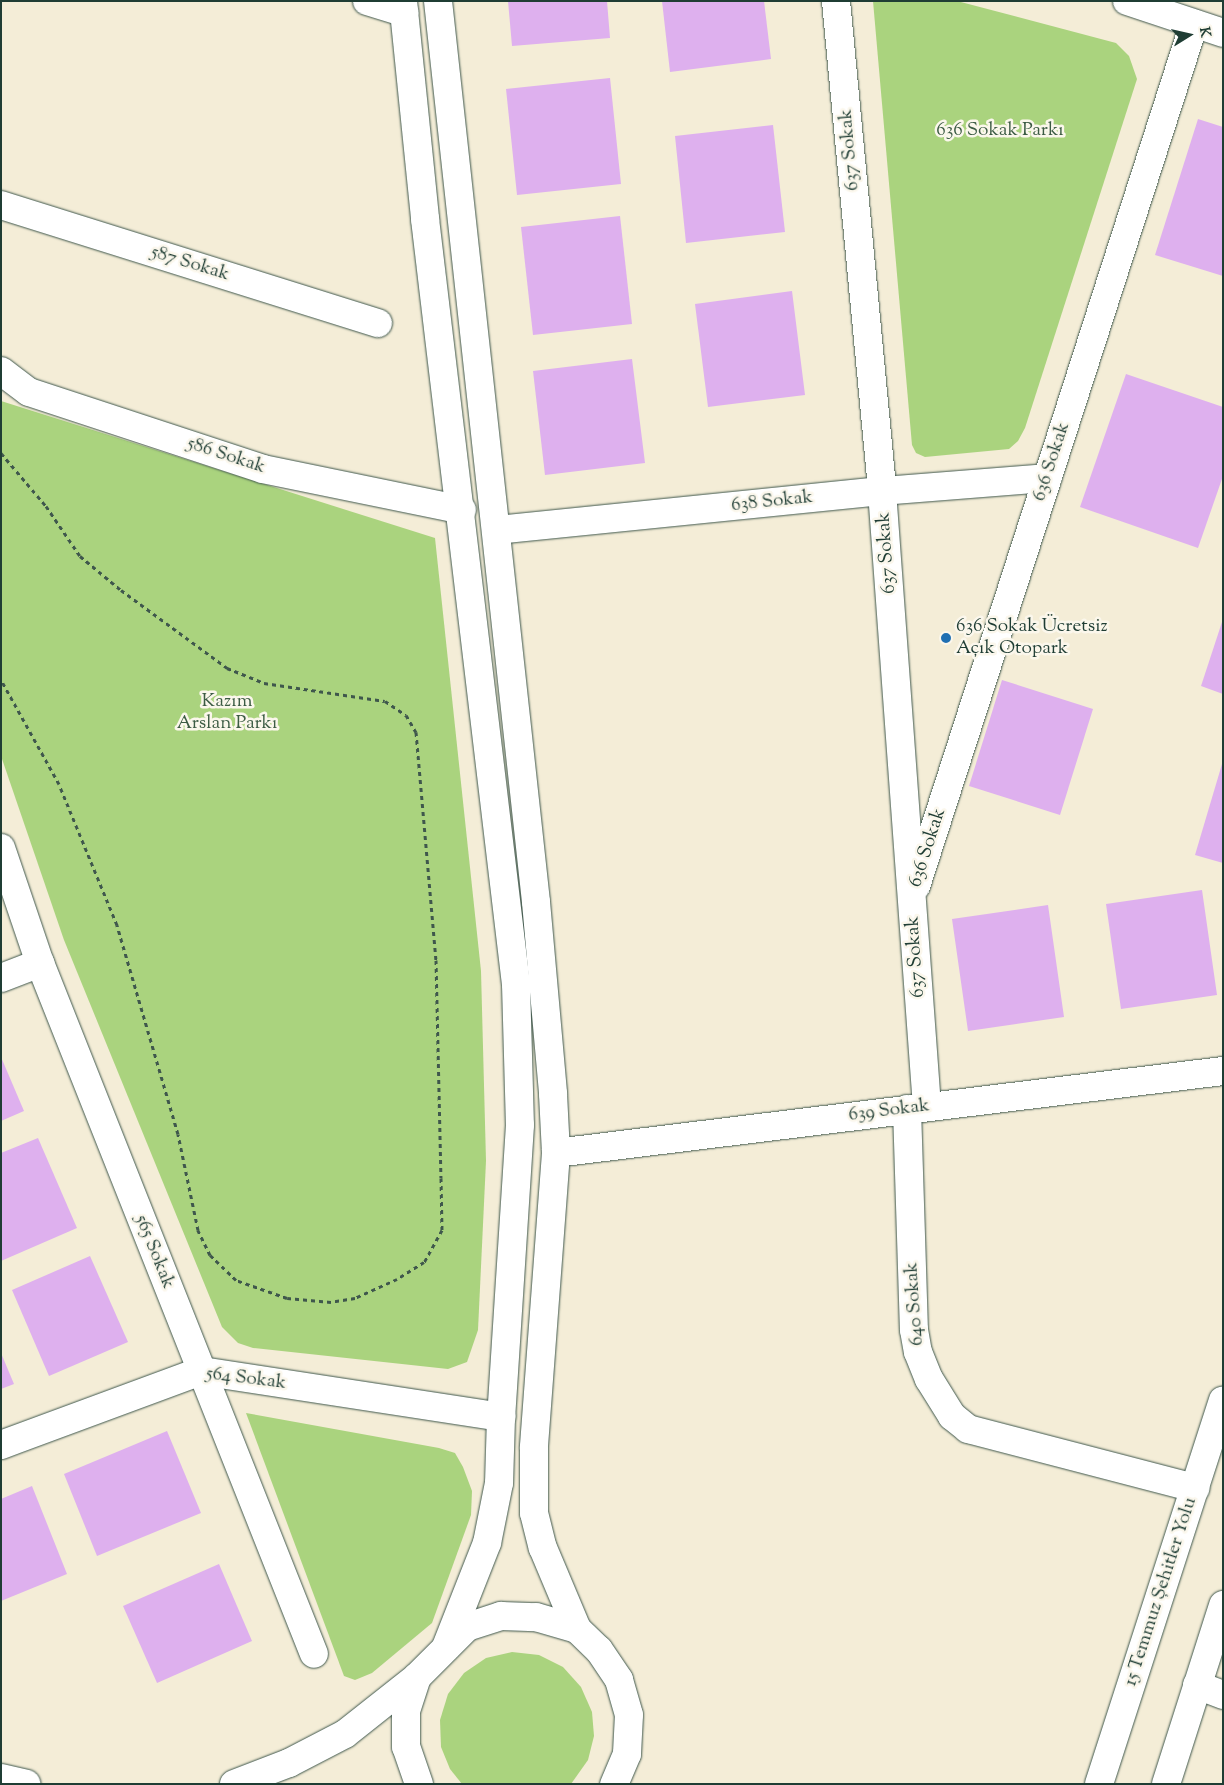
<!DOCTYPE html>
<html>
<head>
<meta charset="utf-8">
<style>
	body { margin:0 }
	#map { position:relative; width:1224px; height:1785px; overflow:hidden; background:#f4edd7; font-family:"Sorts Mill Goudy",serif }
	div>[style] { position:absolute }
	[style*='--x'] { left:calc(var(--x)*1px); top:calc(var(--y)*1px); width:calc(var(--w)*1px); rotate:calc(var(--a)*1deg) }
	.green>* { inset:0; background:#aad37e }
	.building>* { inset:0; background:#deb0ee }
	.path>* { height:3px; margin-top:-1.5px; transform-origin:0; background:repeating-linear-gradient(90deg,#3f574c 0 4px,transparent 0 8px) }
	.roads { filter:drop-shadow(0 0 1px #3f574c) drop-shadow(0 0 1px #3f574c) }
	.minor>* { height:28px; margin:-14px; padding:0 14px; transform-origin:14px; border-radius:14px; background:#fff }
	.tertiary>* { height:28px; margin:-14px; padding:0 14px; transform-origin:14px; border-radius:14px; background:#fff }
	.secondary>* { height:28px; margin:-14px; padding:0 14px; transform-origin:14px; border-radius:14px; background:#fff }
	.dots>* { width:14px; height:14px; translate:-50% -50%; box-sizing:border-box; border:2px solid #fbf7ec; border-radius:50% }
	span { translate:-50% -50%; white-space:nowrap; text-align:center; line-height:1.15; -webkit-text-stroke:5px #fbf7ec; paint-order:stroke }
	.park-label { font-size:19px; color:#3b5b43 }
	.street-label { font-size:19px; color:#1f3d34 }
	.poi-label { font-size:19px; color:#1f3d34 }
	.left { translate:0 -50%; text-align:left }
	.frame { position:absolute; inset:0; border:2px solid #1f3d34; pointer-events:none }
	.north { position:absolute; left:1164px; top:10px; width:50px; height:50px; -webkit-text-stroke:4px #fbf7ec; paint-order:stroke; rotate:80deg; font-size:14px; font-weight:700; line-height:20px; text-align:center; color:#1f3d34 }
	.north::after { content:''; display:block; margin:auto; width:18px; height:22px; background:#1f3d34; clip-path:polygon(50% 0,100% 100%,50% 72%,0 100%) }
</style>
</head>
<body>
<div id="map">
	<div class="green">
		<div style="clip-path:polygon(873px 1px,957px 1px,1116px 43px,1129px 56px,1137px 79px,1025px 428px,1018px 441px,1009px 449px,925px 457px,916px 453px,912px 445px)"></div>
		<div style="clip-path:polygon(1px 401px,435px 538px,481px 971px,486px 1161px,478px 1330px,467px 1362px,448px 1369px,253px 1348px,238px 1343px,222px 1327px,64px 940px,1px 756px)"></div>
		<div style="clip-path:polygon(246px 1413px,439px 1448px,455px 1453px,463px 1467px,472px 1491px,471px 1515px,432px 1623px,372px 1673px,355px 1680px,344px 1676px)"></div>
		<div style="clip-path:polygon(512px 1652px,539px 1655px,563px 1667px,581px 1687px,592px 1712px,594px 1736px,588px 1760px,571px 1784px,462px 1784px,450px 1769px,441px 1747px,440px 1720px,448px 1694px,464px 1673px,486px 1658px)"></div>
	</div>
	<div class="building">
		<div style="clip-path:polygon(508px 1px,607px 1px,610px 38px,512px 46px)"></div>
		<div style="clip-path:polygon(662px 1px,764px 1px,771px 59px,670px 72px)"></div>
		<div style="clip-path:polygon(610px 78px,621px 184px,517px 195px,506px 89px)"></div>
		<div style="clip-path:polygon(1198px 119px,1223px 127px,1223px 276px,1155px 255px)"></div>
		<div style="clip-path:polygon(773px 125px,785px 232px,686px 243px,675px 136px)"></div>
		<div style="clip-path:polygon(620px 216px,632px 324px,533px 335px,521px 227px)"></div>
		<div style="clip-path:polygon(792px 291px,805px 395px,708px 407px,695px 304px)"></div>
		<div style="clip-path:polygon(632px 359px,645px 463px,545px 475px,533px 371px)"></div>
		<div style="clip-path:polygon(1126px 374px,1223px 407px,1223px 476px,1198px 548px,1080px 507px)"></div>
		<div style="clip-path:polygon(1222px 622px,1223px 622px,1223px 694px,1201px 686px)"></div>
		<div style="clip-path:polygon(1002px 680px,1093px 709px,1060px 815px,969px 786px)"></div>
		<div style="clip-path:polygon(1222px 764px,1223px 764px,1223px 863px,1195px 855px)"></div>
		<div style="clip-path:polygon(1202px 890px,1217px 995px,1121px 1009px,1106px 904px)"></div>
		<div style="clip-path:polygon(1048px 905px,1064px 1017px,968px 1031px,952px 919px)"></div>
		<div style="clip-path:polygon(1px 1057px,24px 1111px,1px 1121px)"></div>
		<div style="clip-path:polygon(38px 1138px,77px 1228px,1px 1261px,1px 1153px)"></div>
		<div style="clip-path:polygon(90px 1256px,128px 1342px,49px 1376px,12px 1290px)"></div>
		<div style="clip-path:polygon(1px 1353px,14px 1384px,1px 1389px)"></div>
		<div style="clip-path:polygon(167px 1431px,201px 1513px,97px 1556px,64px 1474px)"></div>
		<div style="clip-path:polygon(32px 1486px,67px 1574px,1px 1601px,1px 1499px)"></div>
		<div style="clip-path:polygon(219px 1564px,252px 1641px,157px 1683px,123px 1606px)"></div>
	</div>
	<div class="path">
		<div style="--x:1;--y:453;--w:70;--a:49.7"></div>
		<div style="--x:46;--y:506;--w:60;--a:55.8"></div>
		<div style="--x:80;--y:556;--w:53;--a:39.7"></div>
		<div style="--x:121;--y:590;--w:132;--a:36.3"></div>
		<div style="--x:227;--y:668;--w:40;--a:22"></div>
		<div style="--x:264;--y:683;--w:122;--a:8.5"></div>
		<div style="--x:385;--y:701;--w:25;--a:34"></div>
		<div style="--x:406;--y:715;--w:20;--a:60"></div>
		<div style="--x:416;--y:732;--w:229;--a:85"></div>
		<div style="--x:436;--y:960;--w:218;--a:88.7"></div>
		<div style="--x:441;--y:1178;--w:52;--a:88.9"></div>
		<div style="--x:442;--y:1230;--w:37;--a:119"></div>
		<div style="--x:424;--y:1262;--w:32;--a:148"></div>
		<div style="--x:397;--y:1279;--w:46;--a:155.7"></div>
		<div style="--x:355;--y:1298;--w:24;--a:171"></div>
		<div style="--x:331;--y:1302;--w:44;--a:-174.8"></div>
		<div style="--x:287;--y:1298;--w:54;--a:-160.6"></div>
		<div style="--x:236;--y:1280;--w:36;--a:-136"></div>
		<div style="--x:210;--y:1255;--w:28;--a:-116"></div>
		<div style="--x:198;--y:1230;--w:98;--a:-101.8"></div>
		<div style="--x:178;--y:1134;--w:218;--a:-106.3"></div>
		<div style="--x:117;--y:925;--w:152;--a:-112.4"></div>
		<div style="--x:59;--y:784;--w:119;--a:-119.1"></div>
	</div>
	<div class="roads">
		<div class="minor">
			<div style="--x:367;--y:1;--w:39;--a:17"></div>
			<div style="--x:836;--y:1;--w:492;--a:84.6"></div>
			<div style="--x:882;--y:491;--w:617;--a:85.82"></div>
			<div style="--x:1127;--y:1;--w:101;--a:18.4"></div>
			<div style="--x:1;--y:205;--w:395;--a:17.4"></div>
			<div style="--x:1;--y:371;--w:35;--a:37"></div>
			<div style="--x:29;--y:392;--w:246;--a:18.2"></div>
			<div style="--x:263;--y:469;--w:203;--a:11.6"></div>
			<div style="--x:497;--y:530;--w:387;--a:-5.8"></div>
			<div style="--x:882;--y:491;--w:166;--a:-4.5"></div>
			<div style="--x:1;--y:848;--w:121;--a:71.3"></div>
			<div style="--x:40;--y:963;--w:743;--a:68.37"></div>
			<div style="--x:916;--y:886;--w:906;--a:-72.13"></div>
			<div style="--x:1;--y:978;--w:42;--a:-21"></div>
			<div style="--x:907;--y:1109;--w:221;--a:88.2"></div>
			<div style="--x:914;--y:1330;--w:22;--a:80"></div>
			<div style="--x:918;--y:1352;--w:29;--a:68"></div>
			<div style="--x:929;--y:1379;--w:44;--a:58.1"></div>
			<div style="--x:952;--y:1416;--w:21;--a:39"></div>
			<div style="--x:968;--y:1429;--w:235;--a:14.6"></div>
			<div style="--x:556;--y:1153;--w:672;--a:-7.01"></div>
			<div style="--x:1;--y:1445;--w:213;--a:-20.3"></div>
			<div style="--x:201;--y:1371;--w:304;--a:8.7"></div>
			<div style="--x:1197;--y:1685;--w:28;--a:21"></div>
		</div>
		<div class="tertiary">
			<div style="--x:403;--y:1;--w:219;--a:84.2"></div>
			<div style="--x:425;--y:219;--w:770;--a:83.22"></div>
			<div style="--x:516;--y:984;--w:141;--a:88.4"></div>
			<div style="--x:520;--y:1125;--w:293;--a:93.7"></div>
			<div style="--x:501;--y:1417;--w:66;--a:91.7"></div>
			<div style="--x:499;--y:1483;--w:61;--a:101.3"></div>
			<div style="--x:487;--y:1543;--w:112;--a:111.5"></div>
			<div style="--x:438;--y:1;--w:906;--a:83.79"></div>
			<div style="--x:536;--y:902;--w:193;--a:84.9"></div>
			<div style="--x:553;--y:1094;--w:59;--a:87.1"></div>
			<div style="--x:556;--y:1153;--w:296;--a:94.3"></div>
			<div style="--x:534;--y:1448;--w:65;--a:90"></div>
			<div style="--x:534;--y:1513;--w:36;--a:76"></div>
			<div style="--x:543;--y:1548;--w:88;--a:67.2"></div>
			<div style="--x:1;--y:1778;--w:26;--a:13"></div>
			<div style="--x:234;--y:1784;--w:59;--a:-20.9"></div>
			<div style="--x:289;--y:1763;--w:63;--a:-27.4"></div>
			<div style="--x:345;--y:1734;--w:92;--a:-38.4"></div>
			<div style="--x:419;--y:1784;--w:39;--a:-109"></div>
			<div style="--x:406;--y:1747;--w:36;--a:-90"></div>
			<div style="--x:406;--y:1711;--w:36;--a:-72"></div>
			<div style="--x:417;--y:1677;--w:71;--a:-45"></div>
			<div style="--x:467;--y:1627;--w:36;--a:-18"></div>
			<div style="--x:501;--y:1616;--w:35;--a:2"></div>
			<div style="--x:536;--y:1617;--w:43;--a:16.3"></div>
			<div style="--x:577;--y:1629;--w:30;--a:44"></div>
			<div style="--x:599;--y:1650;--w:36;--a:56"></div>
			<div style="--x:619;--y:1680;--w:36;--a:74"></div>
			<div style="--x:629;--y:1715;--w:39;--a:93"></div>
			<div style="--x:627;--y:1754;--w:33;--a:113"></div>
		</div>
		<div class="secondary">
			<div style="--x:1099;--y:1784;--w:403;--a:-72.1"></div>
			<div style="--x:1166;--y:1784;--w:188;--a:-72.3"></div>
		</div>
	</div>
	<div class="dots">
		<div style="left:946px;top:638px;background:#1f6fb2"></div>
	</div>
	<div class="park-label">
		<span style="left:1000px;top:131px">636 Sokak Parkı</span>
		<span style="left:227px;top:713px">Kazım<br>Arslan Parkı</span>
	</div>
	<div class="street-label">
		<span style="left:850px;top:150px;rotate:-95deg">637 Sokak</span>
		<span style="left:190px;top:264px;rotate:17deg">587 Sokak</span>
		<span style="left:226px;top:456px;rotate:18deg">586 Sokak</span>
		<span style="left:1052px;top:462px;rotate:-72deg">636 Sokak</span>
		<span style="left:772px;top:502px;rotate:-6deg">638 Sokak</span>
		<span style="left:887px;top:553px;rotate:-94deg">637 Sokak</span>
		<span style="left:928px;top:848px;rotate:-72deg">636 Sokak</span>
		<span style="left:916px;top:957px;rotate:-94deg">637 Sokak</span>
		<span style="left:889px;top:1111px;rotate:-7deg">639 Sokak</span>
		<span style="left:154px;top:1252px;rotate:68deg">565 Sokak</span>
		<span style="left:915px;top:1304px;rotate:-94deg">640 Sokak</span>
		<span style="left:246px;top:1379px;rotate:7deg">564 Sokak</span>
		<span style="left:1161px;top:1592px;rotate:-72deg">15 Temmuz Şehitler Yolu</span>
	</div>
	<div class="poi-label">
		<span class="left" style="left:956px;top:638px">636 Sokak Ücretsiz<br>Açık Otopark</span>
	</div>
	<div class="frame"></div>
	<div class="north">K</div>
</div>
</body>
</html>
